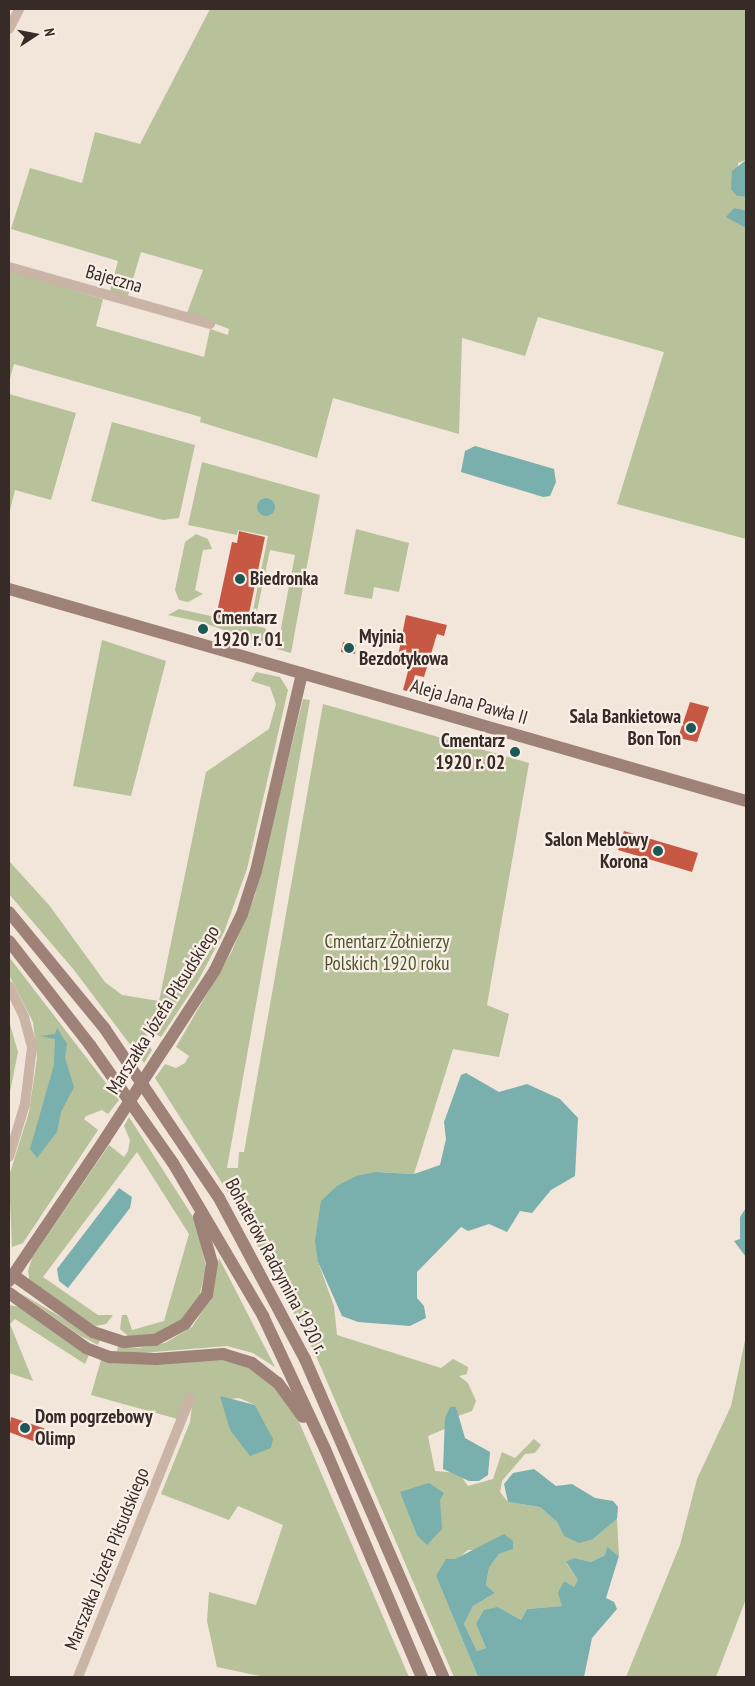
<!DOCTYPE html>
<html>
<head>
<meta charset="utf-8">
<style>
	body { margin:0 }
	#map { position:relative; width:755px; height:1686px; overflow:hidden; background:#f2e5da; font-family:"PT Sans Narrow",sans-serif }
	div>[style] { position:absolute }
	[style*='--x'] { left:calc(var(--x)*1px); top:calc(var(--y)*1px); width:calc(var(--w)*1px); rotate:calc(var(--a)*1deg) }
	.green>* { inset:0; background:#b7c19a }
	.water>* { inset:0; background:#79afad }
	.round { border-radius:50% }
	.building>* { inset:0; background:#c75843 }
	.street>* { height:10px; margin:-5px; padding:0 5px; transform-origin:5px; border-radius:5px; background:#cab4a6 }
	.secondary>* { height:12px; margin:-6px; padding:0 6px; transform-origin:6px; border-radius:6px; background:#9e8277 }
	.secondary-bridge>* { height:12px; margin:-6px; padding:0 6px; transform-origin:6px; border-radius:6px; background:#9e8277 }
	.dots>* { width:14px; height:14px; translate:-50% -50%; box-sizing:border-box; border:2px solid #faefe7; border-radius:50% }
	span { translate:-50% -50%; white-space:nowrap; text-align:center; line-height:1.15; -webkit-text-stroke:4.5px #faefe7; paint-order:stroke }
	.street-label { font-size:19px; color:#362b27 }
	.poi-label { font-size:19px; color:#362b27; font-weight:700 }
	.left { translate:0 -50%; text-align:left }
	.right { translate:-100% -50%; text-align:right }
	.park-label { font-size:19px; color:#49552b }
	.frame { position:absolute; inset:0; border:10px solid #362b27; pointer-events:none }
	.north { position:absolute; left:10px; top:10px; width:50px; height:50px; -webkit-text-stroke:4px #faefe7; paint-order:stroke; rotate:79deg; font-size:14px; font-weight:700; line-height:20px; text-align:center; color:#362b27 }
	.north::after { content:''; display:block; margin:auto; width:18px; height:22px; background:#362b27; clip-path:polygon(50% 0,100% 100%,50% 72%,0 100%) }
</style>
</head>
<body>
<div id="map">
	<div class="green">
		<div style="clip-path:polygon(210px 9px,746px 9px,746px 160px,738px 163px,737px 196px,746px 197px,746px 210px,734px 208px,746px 228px,746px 539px,617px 504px,664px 352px,538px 317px,525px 356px,462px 338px,459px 434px,333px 398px,317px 458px,200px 422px,201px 417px,14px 364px,9px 382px,9px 271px,103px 299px,96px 326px,204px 357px,210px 329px,228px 335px,229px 329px,187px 313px,203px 270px,141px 252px,127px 299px,110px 291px,118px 261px,11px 229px,30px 168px,82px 183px,95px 132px,140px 144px)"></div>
		<div style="clip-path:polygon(9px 394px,76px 413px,51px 500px,15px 490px,9px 514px)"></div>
		<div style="clip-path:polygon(112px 422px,195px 445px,179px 518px,163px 520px,91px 501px)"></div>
		<div style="clip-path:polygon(202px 462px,320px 495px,291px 653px,277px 649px,295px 555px,270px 550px,257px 611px,253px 610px,268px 536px,238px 530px,237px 535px,188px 525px)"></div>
		<div style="clip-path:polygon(356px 529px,409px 543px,399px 592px,374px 587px,372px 599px,344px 594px)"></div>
		<div style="clip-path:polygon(196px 534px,208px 539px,212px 549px,203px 550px,195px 590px,203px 594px,188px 602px,179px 600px,175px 590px,185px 542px)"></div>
		<div style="clip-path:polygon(179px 609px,265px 628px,272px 639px,270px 646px,201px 622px,168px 615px)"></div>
		<div style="clip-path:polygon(102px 640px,166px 661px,131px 796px,73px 786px)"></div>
		<div style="clip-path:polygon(256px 672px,280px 677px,288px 690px,247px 869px,224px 932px,198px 981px,161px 1037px,146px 1028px,147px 1042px,152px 1050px,144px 1063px,74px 970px,9px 894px,9px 861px,49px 905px,105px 982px,122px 995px,159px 1001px,206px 772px,269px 729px,276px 704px,270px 687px,251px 681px)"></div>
		<div style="clip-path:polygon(303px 699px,310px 700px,227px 1168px,238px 1168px,239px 1152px,244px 1152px,323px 704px,529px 763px,487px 1005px,509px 1014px,499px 1057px,453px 1049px,414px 1174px,377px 1172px,318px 1262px,334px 1306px,337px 1335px,441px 1368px,453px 1359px,468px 1367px,467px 1374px,459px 1376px,468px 1383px,476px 1401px,472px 1411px,458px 1416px,456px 1407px,445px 1418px,447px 1428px,428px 1436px,435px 1471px,459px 1473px,468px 1486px,493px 1479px,502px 1452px,515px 1458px,534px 1439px,541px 1445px,535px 1453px,525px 1454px,502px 1481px,500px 1492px,508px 1502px,540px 1507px,557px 1522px,564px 1536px,593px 1539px,617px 1519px,619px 1556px,607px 1548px,605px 1555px,591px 1562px,574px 1558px,566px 1563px,578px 1580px,574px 1587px,563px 1581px,563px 1606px,527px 1609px,521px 1620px,498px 1607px,476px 1624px,486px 1648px,477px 1651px,464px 1624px,473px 1606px,495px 1593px,486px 1585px,489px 1568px,499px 1554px,512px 1549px,468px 1550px,436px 1576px,478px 1677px,454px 1677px,313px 1349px,236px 1205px,155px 1078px,165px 1064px,176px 1068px,185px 1063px,189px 1056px,176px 1047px,232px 951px,255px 895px)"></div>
		<div style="clip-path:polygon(9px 957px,119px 1100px,108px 1114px,102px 1110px,86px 1116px,84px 1119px,98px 1130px,23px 1243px,12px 1247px,9px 1176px,29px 1112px,37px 1058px,33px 1022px,9px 975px)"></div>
		<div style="clip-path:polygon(9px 1021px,18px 1052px,9px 1097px)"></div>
		<div style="clip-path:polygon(129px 1117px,195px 1220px,206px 1267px,199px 1298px,186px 1316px,170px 1328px,150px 1335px,128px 1336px,120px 1329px,122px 1315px,127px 1315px,132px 1330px,164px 1321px,189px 1234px,137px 1152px,43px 1277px,98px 1315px,113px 1315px,106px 1324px,95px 1326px,30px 1283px,28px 1271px,32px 1258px,109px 1145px,124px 1157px,128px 1151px,130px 1140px,124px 1126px)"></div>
		<div style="clip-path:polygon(219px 1258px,275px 1367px,253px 1353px,227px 1346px,141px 1353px,117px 1351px,118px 1346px,138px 1348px,165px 1343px,192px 1327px,211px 1298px)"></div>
		<div style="clip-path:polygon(20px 1293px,100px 1340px,98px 1345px,79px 1335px)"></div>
		<div style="clip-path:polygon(9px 1305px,20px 1307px,89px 1355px,85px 1364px,15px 1319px,10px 1324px,33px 1381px,9px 1373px)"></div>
		<div style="clip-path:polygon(746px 1336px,746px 1599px,716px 1677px,626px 1677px,680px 1545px,697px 1479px,731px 1406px)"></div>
		<div style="clip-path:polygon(evenodd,212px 1355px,263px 1371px,297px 1417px,409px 1677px,265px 1677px,217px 1667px,207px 1621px,209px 1592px,256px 1605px,283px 1525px,238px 1506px,229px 1520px,161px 1494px,190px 1422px,193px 1398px,181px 1420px,91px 1395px,101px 1360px,212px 1355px,239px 1398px,255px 1405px,268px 1430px,250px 1455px,230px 1430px,226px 1412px,231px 1399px,239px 1398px)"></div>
	</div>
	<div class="water">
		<div style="clip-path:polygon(746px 160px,746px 197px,737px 196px,731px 189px,732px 171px)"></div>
		<div style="clip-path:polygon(734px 208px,746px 210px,746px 228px,726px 217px)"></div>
		<div style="clip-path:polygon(475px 446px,554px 469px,556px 482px,550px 496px,543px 497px,461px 472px,465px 451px)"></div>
		<div class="round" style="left:257px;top:498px;width:18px;height:18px"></div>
		<div style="clip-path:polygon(57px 1028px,67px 1044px,65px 1058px,74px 1087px,61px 1112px,57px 1132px,37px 1158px,30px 1149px,54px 1065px,55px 1039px,40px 1036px,55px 1034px)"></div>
		<div style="clip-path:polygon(466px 1073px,499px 1092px,527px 1084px,560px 1099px,578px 1118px,575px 1176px,551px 1190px,532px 1213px,520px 1211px,507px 1232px,489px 1224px,468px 1231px,461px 1227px,417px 1272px,417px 1298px,424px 1306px,426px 1318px,410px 1326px,358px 1322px,342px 1316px,318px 1262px,315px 1241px,321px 1201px,337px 1186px,356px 1176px,376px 1172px,414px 1174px,440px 1165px,446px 1139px,444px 1122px,461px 1075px)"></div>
		<div style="clip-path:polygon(119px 1188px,132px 1197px,130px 1208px,68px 1288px,59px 1281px,57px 1269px)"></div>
		<div style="clip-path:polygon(746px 1208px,746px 1257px,734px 1241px,740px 1239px,740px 1217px)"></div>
		<div style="clip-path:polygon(220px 1396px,255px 1405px,273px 1439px,271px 1448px,250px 1456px,230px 1430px)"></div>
		<div style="clip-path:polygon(450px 1407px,456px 1407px,465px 1438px,490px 1452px,488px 1475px,479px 1481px,469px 1481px,443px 1469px,445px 1418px)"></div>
		<div style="clip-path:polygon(534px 1469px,556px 1486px,572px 1484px,595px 1498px,613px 1501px,618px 1507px,617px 1519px,593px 1539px,579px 1543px,564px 1536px,557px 1522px,540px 1507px,508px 1502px,504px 1484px,513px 1473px)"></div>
		<div style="clip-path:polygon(429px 1483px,444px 1493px,440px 1500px,442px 1529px,427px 1545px,417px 1535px,400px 1492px)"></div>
		<div style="clip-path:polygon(504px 1534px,513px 1541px,513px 1549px,499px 1554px,489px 1568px,486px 1585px,495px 1593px,473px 1606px,464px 1624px,477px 1651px,486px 1648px,476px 1624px,484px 1610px,498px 1607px,521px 1620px,527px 1609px,562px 1606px,558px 1593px,564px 1581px,574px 1587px,578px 1580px,566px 1562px,574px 1558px,591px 1562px,605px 1555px,607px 1547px,619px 1556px,606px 1598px,614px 1602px,617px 1609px,592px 1638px,584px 1677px,478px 1677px,436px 1576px,446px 1559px,455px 1559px)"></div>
	</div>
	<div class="building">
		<div style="clip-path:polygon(239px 531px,265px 537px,247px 623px,216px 617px,232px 542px,237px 543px)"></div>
		<div style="clip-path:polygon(406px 615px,447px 625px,444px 636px,437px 634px,424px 677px,415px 675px,410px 692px,403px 690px,411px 660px,398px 656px)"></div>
		<div style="clip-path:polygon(343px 642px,356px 645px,355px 654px,341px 652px)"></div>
		<div style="clip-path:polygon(690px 702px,709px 707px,697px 742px,678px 738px)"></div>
		<div style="clip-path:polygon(624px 831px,698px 853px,692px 872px,618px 850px)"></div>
		<div style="clip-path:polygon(11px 1417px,46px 1429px,41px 1444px,9px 1432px)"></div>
	</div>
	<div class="street">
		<div style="--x:9;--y:29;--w:22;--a:-63"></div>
		<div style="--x:9;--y:267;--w:209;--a:15.8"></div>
		<div style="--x:9;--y:986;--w:34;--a:64"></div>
		<div style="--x:24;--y:1017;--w:31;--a:75"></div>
		<div style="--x:32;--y:1047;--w:57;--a:97"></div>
		<div style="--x:25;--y:1104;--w:55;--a:106.8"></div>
		<div style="--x:78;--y:1677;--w:301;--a:-68.1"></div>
	</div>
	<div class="secondary">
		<div style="--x:9;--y:589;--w:767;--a:16.05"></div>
		<div style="--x:9;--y:912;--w:151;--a:50.6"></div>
		<div style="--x:105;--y:1029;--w:204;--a:56"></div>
		<div style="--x:219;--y:1198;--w:183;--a:61.9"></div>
		<div style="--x:305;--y:1359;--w:347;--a:66.5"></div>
		<div style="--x:9;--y:941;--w:132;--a:52.1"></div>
		<div style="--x:90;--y:1045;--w:144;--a:54.9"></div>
		<div style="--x:173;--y:1163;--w:178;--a:59.5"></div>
		<div style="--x:263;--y:1316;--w:147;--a:65"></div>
		<div style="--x:325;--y:1449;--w:248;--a:67"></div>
		<div style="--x:167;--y:1044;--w:88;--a:-57"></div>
		<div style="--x:215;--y:970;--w:62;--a:-64.3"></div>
		<div style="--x:242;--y:914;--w:45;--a:-72"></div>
		<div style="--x:256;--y:871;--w:203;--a:-76.9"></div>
		<div style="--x:13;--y:1275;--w:98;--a:35.5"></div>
		<div style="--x:93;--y:1332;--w:33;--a:18"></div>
		<div style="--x:124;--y:1342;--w:31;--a:-4"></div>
		<div style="--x:155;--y:1340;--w:34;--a:-28"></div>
		<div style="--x:185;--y:1324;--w:36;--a:-53"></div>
		<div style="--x:207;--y:1295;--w:32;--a:-81"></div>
		<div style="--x:212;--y:1263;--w:48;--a:-105.8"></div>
		<div style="--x:9;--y:1281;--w:171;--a:-55.9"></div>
		<div style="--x:9;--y:1293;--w:95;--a:35.5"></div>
		<div style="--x:86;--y:1348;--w:26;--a:21"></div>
		<div style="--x:110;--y:1357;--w:46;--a:2.5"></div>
		<div style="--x:156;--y:1359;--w:67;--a:-4.3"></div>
		<div style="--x:223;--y:1354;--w:30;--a:17"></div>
		<div style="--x:252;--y:1363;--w:33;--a:38"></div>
		<div style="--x:278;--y:1383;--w:42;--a:53.7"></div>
	</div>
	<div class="secondary-bridge">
		<div style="--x:105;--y:1139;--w:113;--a:-56.9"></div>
	</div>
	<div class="dots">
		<div style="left:240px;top:579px;background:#1c5857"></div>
		<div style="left:203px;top:629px;background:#1c5857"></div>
		<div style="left:349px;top:648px;background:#1c5857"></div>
		<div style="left:691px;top:728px;background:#1c5857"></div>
		<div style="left:515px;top:752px;background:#1c5857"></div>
		<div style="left:658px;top:851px;background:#1c5857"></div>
		<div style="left:25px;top:1428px;background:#1c5857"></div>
	</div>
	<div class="street-label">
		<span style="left:114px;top:279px;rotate:16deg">Bajeczna</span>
		<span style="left:469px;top:702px;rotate:16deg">Aleja Jana Pawła II</span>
		<span style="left:163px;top:1010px;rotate:-58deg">Marszałka Józefa Piłsudskiego</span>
		<span style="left:276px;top:1266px;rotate:62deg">Bohaterów Radzymina 1920 r.</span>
		<span style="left:107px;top:1559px;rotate:-68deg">Marszałka Józefa Piłsudskiego</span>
	</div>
	<div class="poi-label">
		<span class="left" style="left:250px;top:579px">Biedronka</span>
		<span class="left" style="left:213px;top:629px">Cmentarz<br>1920 r. 01</span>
		<span class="left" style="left:359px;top:648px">Myjnia<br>Bezdotykowa</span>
		<span class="right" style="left:681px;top:728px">Sala Bankietowa<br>Bon Ton</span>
		<span class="right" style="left:505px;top:752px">Cmentarz<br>1920 r. 02</span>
		<span class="right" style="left:648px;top:851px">Salon Meblowy<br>Korona</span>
		<span class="left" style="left:35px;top:1428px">Dom pogrzebowy<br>Olimp</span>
	</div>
	<div class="park-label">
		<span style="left:387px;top:953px">Cmentarz Żołnierzy<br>Polskich 1920 roku</span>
	</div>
	<div class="frame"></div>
	<div class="north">N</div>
</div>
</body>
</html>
